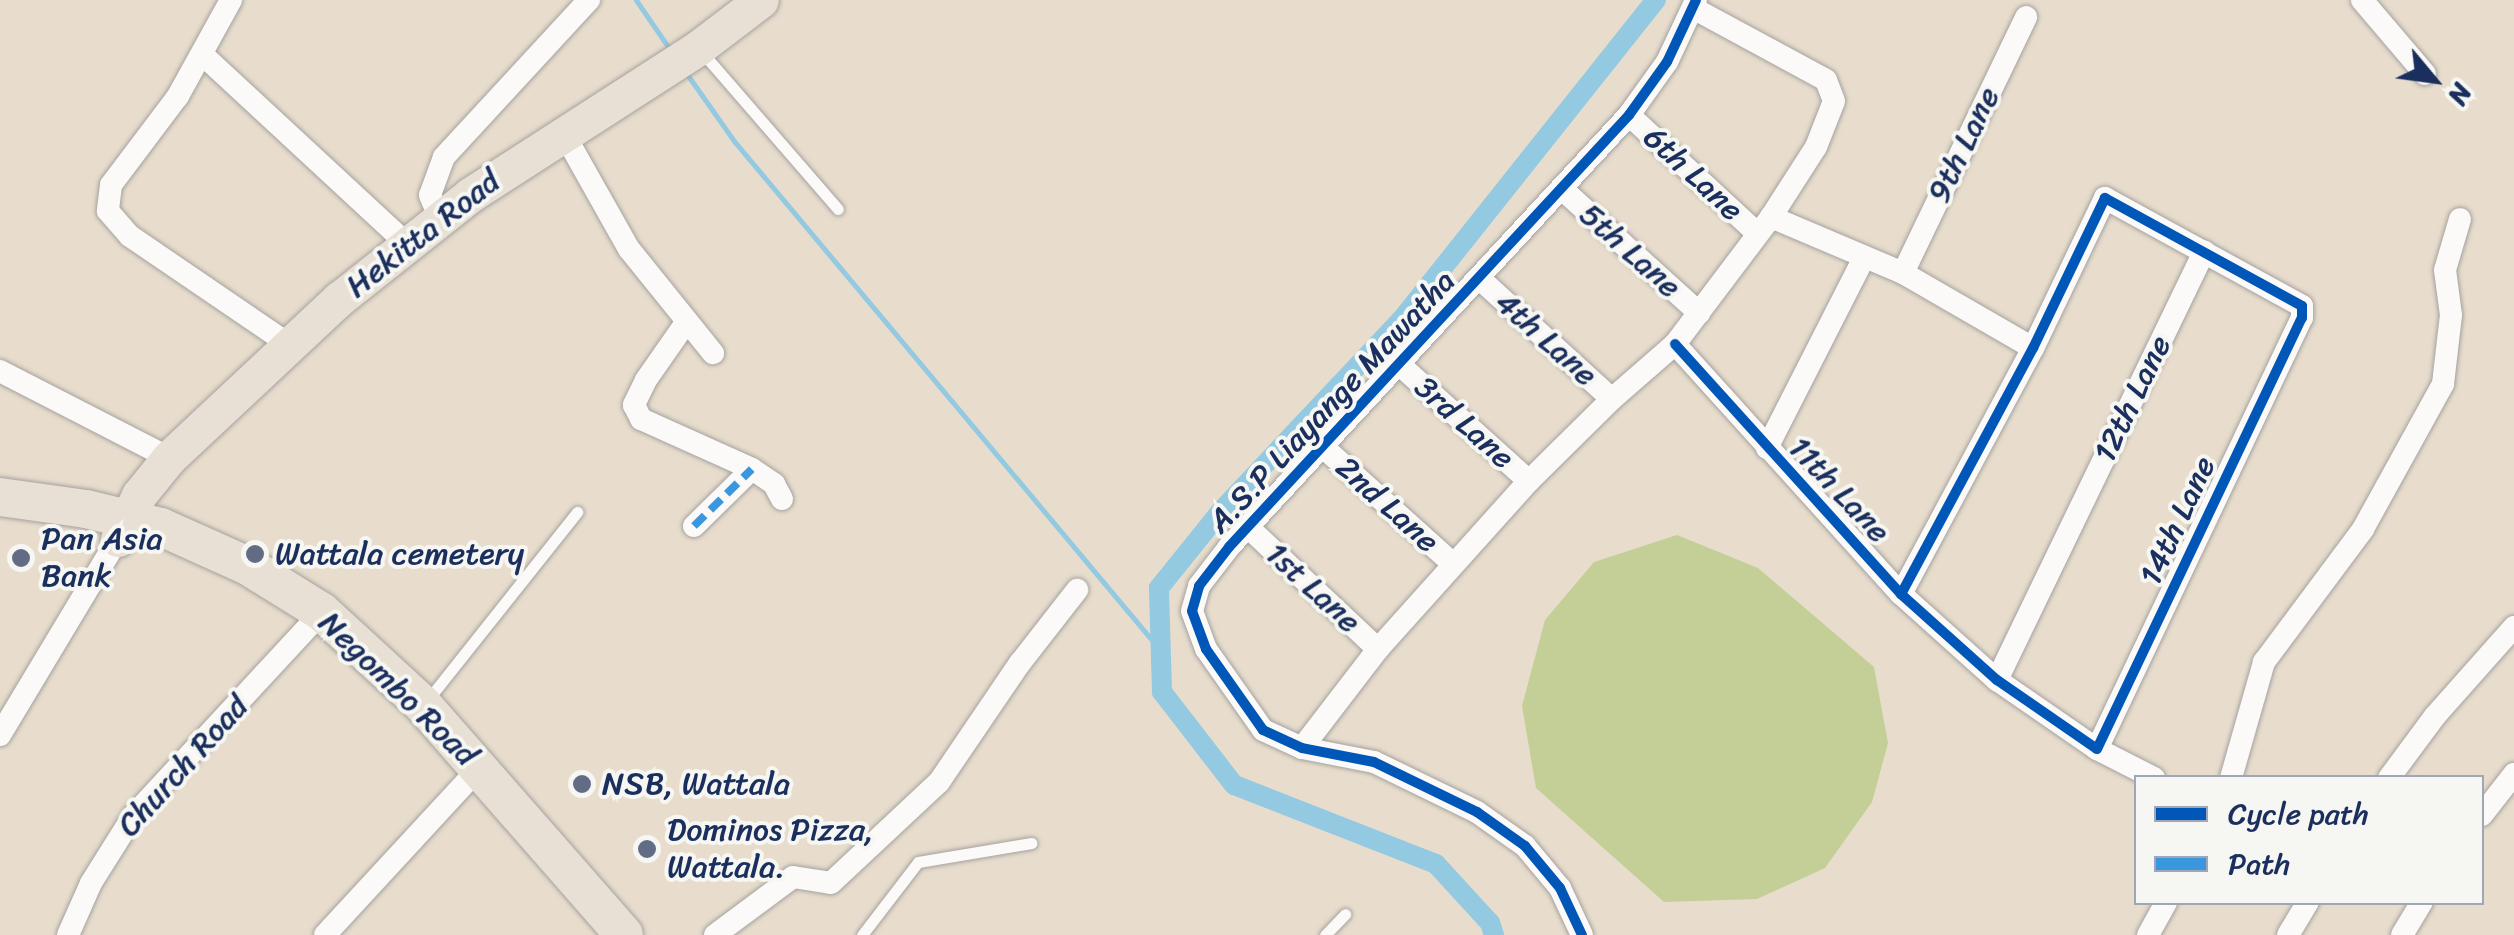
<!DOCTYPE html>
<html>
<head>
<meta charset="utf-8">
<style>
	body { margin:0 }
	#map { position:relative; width:2514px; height:935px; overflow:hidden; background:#e8ddcd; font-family:Sriracha,sans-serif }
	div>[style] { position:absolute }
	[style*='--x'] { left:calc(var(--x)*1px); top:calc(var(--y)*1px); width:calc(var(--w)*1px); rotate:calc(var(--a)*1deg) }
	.green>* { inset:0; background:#c3cf97 }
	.stream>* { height:5px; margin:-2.5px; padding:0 2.5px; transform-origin:2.5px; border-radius:2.5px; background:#93c9e1 }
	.canal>* { height:20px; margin:-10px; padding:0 10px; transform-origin:10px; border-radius:10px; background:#93c9e1 }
	.roads { filter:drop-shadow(0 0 2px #a5a29f) drop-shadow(0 0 2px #a5a29f) }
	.service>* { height:11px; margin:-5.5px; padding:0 5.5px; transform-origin:5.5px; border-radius:5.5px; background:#fcfaf8 }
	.minor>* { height:22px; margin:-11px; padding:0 11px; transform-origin:11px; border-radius:11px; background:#fcfaf8 }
	.primary>* { height:35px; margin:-17.5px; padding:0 17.5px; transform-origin:17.5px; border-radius:17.5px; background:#e8e0d4 }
	.trunk>* { height:38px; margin:-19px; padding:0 19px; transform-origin:19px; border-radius:19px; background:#e8e0d4 }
	.quiet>* { height:8px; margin-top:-4px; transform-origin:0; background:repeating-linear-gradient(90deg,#3a97de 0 15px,transparent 0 23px) }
	.cycleway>* { height:10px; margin:-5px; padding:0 5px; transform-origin:5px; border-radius:5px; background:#0057b8 }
	.dots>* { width:28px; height:28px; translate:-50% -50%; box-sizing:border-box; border:5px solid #f6f6f2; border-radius:50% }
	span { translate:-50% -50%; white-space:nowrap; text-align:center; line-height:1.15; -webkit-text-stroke:8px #f6f6f2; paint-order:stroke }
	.street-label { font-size:32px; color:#1b2f5e }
	.poi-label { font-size:32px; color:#1b2f5e }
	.left { translate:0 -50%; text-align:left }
	.legend { position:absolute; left:2134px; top:775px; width:350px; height:130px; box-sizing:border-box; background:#f6f6f2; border:2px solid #9ea6b7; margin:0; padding:12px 18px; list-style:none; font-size:30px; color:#1b2f5e }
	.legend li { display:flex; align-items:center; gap:20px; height:50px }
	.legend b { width:50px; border:2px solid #9ea6b7 }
	.north { position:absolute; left:2384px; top:30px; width:100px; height:100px; -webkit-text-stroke:8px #f6f6f2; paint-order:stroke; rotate:119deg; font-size:28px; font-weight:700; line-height:40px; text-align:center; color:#1b2f5e }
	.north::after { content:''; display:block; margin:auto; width:35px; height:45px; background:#1b2f5e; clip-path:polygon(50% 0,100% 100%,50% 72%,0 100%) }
</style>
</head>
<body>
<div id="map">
	<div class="green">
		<div style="clip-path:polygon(1677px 535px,1758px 568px,1874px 667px,1888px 743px,1872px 802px,1825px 868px,1757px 899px,1664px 902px,1536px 788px,1522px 706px,1545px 620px,1594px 562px)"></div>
	</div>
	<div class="stream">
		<div style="--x:636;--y:0;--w:58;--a:55.5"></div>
		<div style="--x:684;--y:70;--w:87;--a:54.8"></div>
		<div style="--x:734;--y:141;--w:665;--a:50.06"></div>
	</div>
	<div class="canal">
		<div style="--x:1494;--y:935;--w:13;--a:-108"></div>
		<div style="--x:1490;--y:923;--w:80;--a:-132.5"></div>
		<div style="--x:1436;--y:864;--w:217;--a:-158.6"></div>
		<div style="--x:1234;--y:785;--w:118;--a:-127.7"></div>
		<div style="--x:1162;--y:692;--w:104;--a:-91.7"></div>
		<div style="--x:1159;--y:588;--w:97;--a:-51.2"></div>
		<div style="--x:1220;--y:512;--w:265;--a:-46.7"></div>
		<div style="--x:1402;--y:319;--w:408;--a:-51.5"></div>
	</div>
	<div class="roads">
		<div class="service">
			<div style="--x:701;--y:51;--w:209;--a:49.1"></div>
			<div style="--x:426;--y:702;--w:243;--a:-51.5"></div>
			<div style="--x:862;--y:935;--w:92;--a:-52.5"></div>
			<div style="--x:918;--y:862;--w:115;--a:-9.5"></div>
			<div style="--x:1325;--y:935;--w:29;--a:-46"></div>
		</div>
		<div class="minor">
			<div style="--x:231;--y:0;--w:110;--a:118.9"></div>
			<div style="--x:178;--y:96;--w:111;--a:127"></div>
			<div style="--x:111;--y:185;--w:26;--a:97"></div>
			<div style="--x:108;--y:211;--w:33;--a:49"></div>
			<div style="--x:130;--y:236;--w:190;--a:34.3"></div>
			<div style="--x:2362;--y:0;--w:97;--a:49.6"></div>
			<div style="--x:204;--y:56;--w:277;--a:42.8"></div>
			<div style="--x:1629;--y:115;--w:174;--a:42.7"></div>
			<div style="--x:563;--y:132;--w:134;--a:60.6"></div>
			<div style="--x:629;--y:249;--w:134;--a:51.1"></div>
			<div style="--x:1562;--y:189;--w:185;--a:42.1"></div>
			<div style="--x:1771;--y:217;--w:143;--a:23"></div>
			<div style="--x:1903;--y:273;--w:150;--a:30"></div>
			<div style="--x:440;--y:219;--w:26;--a:-113"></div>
			<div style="--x:430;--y:195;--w:40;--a:-69.8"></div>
			<div style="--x:444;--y:157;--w:214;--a:-47.3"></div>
			<div style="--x:1903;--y:273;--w:284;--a:-64.3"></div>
			<div style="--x:1480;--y:279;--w:178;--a:42.3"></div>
			<div style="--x:685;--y:324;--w:68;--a:124.9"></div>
			<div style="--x:646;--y:380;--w:28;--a:116"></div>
			<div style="--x:634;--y:405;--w:16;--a:63"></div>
			<div style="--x:641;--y:419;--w:122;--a:24.2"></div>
			<div style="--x:752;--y:469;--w:27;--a:34"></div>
			<div style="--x:774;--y:484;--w:17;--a:62"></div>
			<div style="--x:1675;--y:344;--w:337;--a:47.9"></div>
			<div style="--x:1901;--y:594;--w:129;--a:41.9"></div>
			<div style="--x:1997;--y:680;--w:121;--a:34.6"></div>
			<div style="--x:2097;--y:749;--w:477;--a:-64.6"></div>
			<div style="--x:2302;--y:318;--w:12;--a:-90"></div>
			<div style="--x:2302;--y:306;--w:225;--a:-151.3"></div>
			<div style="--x:2105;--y:198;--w:166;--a:115.6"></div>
			<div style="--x:2033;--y:348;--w:279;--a:118.2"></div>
			<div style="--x:1400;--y:365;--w:173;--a:42"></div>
			<div style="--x:0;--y:371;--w:190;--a:27.2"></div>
			<div style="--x:1322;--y:446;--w:176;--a:42"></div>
			<div style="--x:1767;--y:448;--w:213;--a:-63"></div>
			<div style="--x:694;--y:526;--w:81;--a:-44.5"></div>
			<div style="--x:1249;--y:528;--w:177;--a:43.2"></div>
			<div style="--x:1997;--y:680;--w:476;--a:-64.2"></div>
			<div style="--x:0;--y:735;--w:229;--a:-59"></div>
			<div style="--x:1302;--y:748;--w:125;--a:-52.5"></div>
			<div style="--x:1378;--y:649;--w:226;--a:-48.1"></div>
			<div style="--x:1529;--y:481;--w:117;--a:-44.7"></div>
			<div style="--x:1612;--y:399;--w:84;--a:-41.1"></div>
			<div style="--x:1675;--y:344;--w:159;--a:-52.9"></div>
			<div style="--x:1771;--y:217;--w:83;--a:-57.3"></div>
			<div style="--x:1816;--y:147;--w:49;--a:-68.6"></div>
			<div style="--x:1834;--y:101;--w:22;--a:-111"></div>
			<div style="--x:1826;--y:80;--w:151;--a:-151.6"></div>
			<div style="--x:2097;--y:749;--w:64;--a:27"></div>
			<div style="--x:2231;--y:778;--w:121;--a:-74.1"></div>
			<div style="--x:2264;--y:662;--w:166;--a:-53.3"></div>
			<div style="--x:2363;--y:529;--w:166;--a:-61.1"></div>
			<div style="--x:2443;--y:384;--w:69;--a:-83.4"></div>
			<div style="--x:2451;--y:315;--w:45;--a:-97.6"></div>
			<div style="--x:2445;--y:270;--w:53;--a:-73.6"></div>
			<div style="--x:2389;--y:778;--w:77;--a:-53.4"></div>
			<div style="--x:2435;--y:716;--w:119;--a:-48.4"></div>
			<div style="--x:2482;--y:815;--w:52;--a:-52"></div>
			<div style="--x:68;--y:935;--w:57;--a:-66.1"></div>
			<div style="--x:91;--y:883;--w:79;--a:-57.9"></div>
			<div style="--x:133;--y:816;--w:278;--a:-47.2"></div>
			<div style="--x:325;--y:935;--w:227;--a:-47.3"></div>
			<div style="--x:715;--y:935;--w:97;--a:-36.6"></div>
			<div style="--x:793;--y:877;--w:38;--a:9"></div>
			<div style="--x:831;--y:883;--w:148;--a:-43.1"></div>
			<div style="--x:939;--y:782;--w:144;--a:-55.8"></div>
			<div style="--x:1020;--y:663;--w:93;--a:-52"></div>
			<div style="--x:1582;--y:935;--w:52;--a:-115.1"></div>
			<div style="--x:1560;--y:888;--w:55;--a:-129.8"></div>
			<div style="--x:1525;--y:846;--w:59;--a:-144.7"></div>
			<div style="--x:1477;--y:812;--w:114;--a:-154.1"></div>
			<div style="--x:1374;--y:762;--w:73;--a:-169"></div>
			<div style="--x:1302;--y:748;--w:43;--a:-155.2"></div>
			<div style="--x:1263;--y:730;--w:99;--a:-125.1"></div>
			<div style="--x:1206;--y:649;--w:40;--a:-110.2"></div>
			<div style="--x:1192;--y:611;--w:26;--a:-74"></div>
			<div style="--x:1199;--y:586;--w:49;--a:-52.4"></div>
			<div style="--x:1229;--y:547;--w:589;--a:-47.2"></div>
			<div style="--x:1629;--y:115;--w:65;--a:-54.4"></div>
			<div style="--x:1667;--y:62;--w:68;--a:-64.9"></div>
			<div style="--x:2148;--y:935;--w:38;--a:-61"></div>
			<div style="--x:2288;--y:935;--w:39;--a:-59"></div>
			<div style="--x:2402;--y:935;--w:39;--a:-59"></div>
		</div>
		<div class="primary">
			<div style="--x:118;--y:539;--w:49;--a:-64.5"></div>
			<div style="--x:139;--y:495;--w:48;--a:-51"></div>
			<div style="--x:169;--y:458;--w:233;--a:-43.1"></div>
			<div style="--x:339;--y:299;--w:167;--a:-38.4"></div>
			<div style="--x:470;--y:195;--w:271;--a:-32.8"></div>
			<div style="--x:698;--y:48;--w:79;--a:-37.3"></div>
		</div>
		<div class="trunk">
			<div style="--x:0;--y:497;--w:87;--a:7.9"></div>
			<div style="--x:86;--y:509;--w:77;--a:13.5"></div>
			<div style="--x:161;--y:527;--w:95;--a:24.1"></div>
			<div style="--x:248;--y:566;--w:87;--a:31.9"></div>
			<div style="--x:322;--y:612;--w:137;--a:42.6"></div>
			<div style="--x:423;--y:705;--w:305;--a:48.8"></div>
		</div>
	</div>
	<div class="quiet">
		<div style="--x:694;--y:526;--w:81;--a:-44.5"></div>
	</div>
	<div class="cycleway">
		<div style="--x:1675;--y:344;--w:337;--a:47.9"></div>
		<div style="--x:1901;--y:594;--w:129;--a:41.9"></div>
		<div style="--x:1997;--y:680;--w:121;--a:34.6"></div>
		<div style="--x:2097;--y:749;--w:477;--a:-64.6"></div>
		<div style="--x:2302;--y:318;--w:12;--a:-90"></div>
		<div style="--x:2302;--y:306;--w:225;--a:-151.3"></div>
		<div style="--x:2105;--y:198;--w:166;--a:115.6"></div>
		<div style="--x:2033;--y:348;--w:279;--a:118.2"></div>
		<div style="--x:1582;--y:935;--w:52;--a:-115.1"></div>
		<div style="--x:1560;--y:888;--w:55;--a:-129.8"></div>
		<div style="--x:1525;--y:846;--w:59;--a:-144.7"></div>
		<div style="--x:1477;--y:812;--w:114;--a:-154.1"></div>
		<div style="--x:1374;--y:762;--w:73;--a:-169"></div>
		<div style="--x:1302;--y:748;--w:43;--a:-155.2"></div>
		<div style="--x:1263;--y:730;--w:99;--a:-125.1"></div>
		<div style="--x:1206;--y:649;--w:40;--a:-110.2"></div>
		<div style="--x:1192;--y:611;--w:26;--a:-74"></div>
		<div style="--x:1199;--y:586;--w:49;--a:-52.4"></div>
		<div style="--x:1229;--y:547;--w:589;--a:-47.2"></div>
		<div style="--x:1629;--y:115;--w:65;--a:-54.4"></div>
		<div style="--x:1667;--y:62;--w:68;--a:-64.9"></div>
	</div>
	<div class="dots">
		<div style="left:255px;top:554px;background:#636c85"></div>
		<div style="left:21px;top:558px;background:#636c85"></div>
		<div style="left:582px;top:784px;background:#636c85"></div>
		<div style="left:647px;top:849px;background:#636c85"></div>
	</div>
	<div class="street-label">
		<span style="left:1964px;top:145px;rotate:-64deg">9th Lane</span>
		<span style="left:1693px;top:174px;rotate:43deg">6th Lane</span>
		<span style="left:423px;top:234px;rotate:-38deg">Hekitta Road</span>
		<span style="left:1630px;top:251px;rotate:42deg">5th Lane</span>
		<span style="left:1546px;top:339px;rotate:42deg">4th Lane</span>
		<span style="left:2133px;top:399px;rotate:-64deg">12th Lane</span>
		<span style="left:1332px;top:402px;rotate:-47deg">A.S.P Liayange Mawatha</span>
		<span style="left:1464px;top:423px;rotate:42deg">3rd Lane</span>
		<span style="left:1839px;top:490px;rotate:47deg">11th Lane</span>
		<span style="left:1387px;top:505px;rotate:42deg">2nd Lane</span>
		<span style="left:2178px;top:521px;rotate:-65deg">14th Lane</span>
		<span style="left:1313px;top:588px;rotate:43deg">1st Lane</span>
		<span style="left:398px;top:689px;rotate:44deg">Negombo Road</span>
		<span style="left:183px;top:766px;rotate:-48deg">Church Road</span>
	</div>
	<div class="poi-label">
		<span class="left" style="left:41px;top:558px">Pan Asia<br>Bank</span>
		<span class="left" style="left:275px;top:554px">Wattala cemetery</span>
		<span class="left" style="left:602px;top:784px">NSB, Wattala</span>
		<span class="left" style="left:667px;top:849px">Dominos Pizza,<br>Wattala.</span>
	</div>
	<ul class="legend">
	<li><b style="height:12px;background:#0057b8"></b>Cycle path</li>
	<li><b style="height:12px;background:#3a97de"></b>Path</li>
	</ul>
	<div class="north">N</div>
</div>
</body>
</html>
